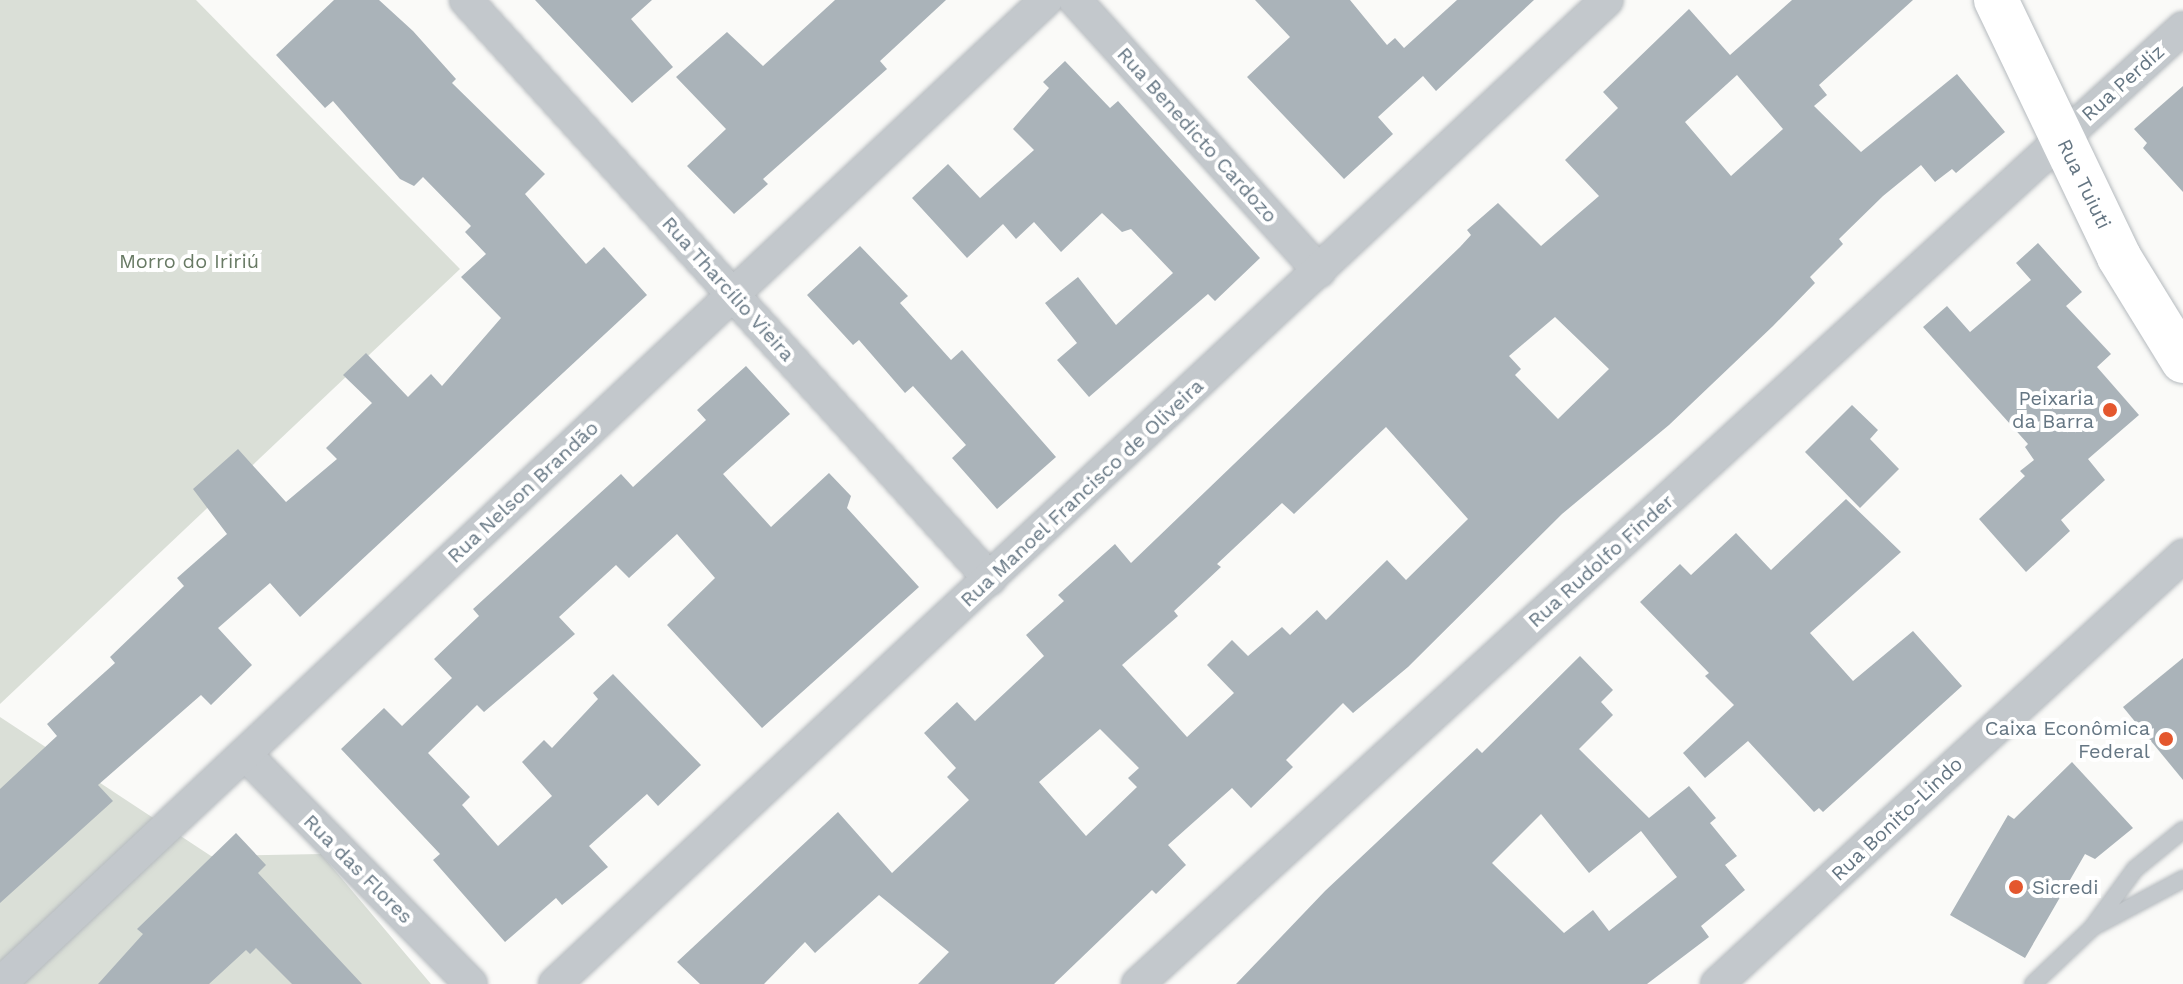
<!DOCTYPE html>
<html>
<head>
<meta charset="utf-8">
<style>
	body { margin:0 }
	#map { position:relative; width:2183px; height:984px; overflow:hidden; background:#fafaf8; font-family:"Work Sans",sans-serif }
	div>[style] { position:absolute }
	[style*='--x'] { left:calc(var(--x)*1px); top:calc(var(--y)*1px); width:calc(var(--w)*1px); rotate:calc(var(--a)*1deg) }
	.green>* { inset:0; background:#dadfd7 }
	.building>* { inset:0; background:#aab3b9 }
	.roads { filter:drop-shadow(0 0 2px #b5babe) drop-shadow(0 0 2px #b5babe) }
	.lane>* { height:16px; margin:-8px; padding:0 8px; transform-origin:8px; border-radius:8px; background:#c3c8cc }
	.street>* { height:32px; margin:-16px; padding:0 16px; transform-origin:16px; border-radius:16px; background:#c3c8cc }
	.primary>* { height:44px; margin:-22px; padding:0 22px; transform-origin:22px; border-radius:22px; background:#fff }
	.dots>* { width:22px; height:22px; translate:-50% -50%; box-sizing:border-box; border:4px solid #fff; border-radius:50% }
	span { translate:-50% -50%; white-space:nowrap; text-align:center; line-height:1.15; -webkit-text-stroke:8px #fff; paint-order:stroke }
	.street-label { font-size:20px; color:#657683 }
	.park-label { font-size:20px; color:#687a64 }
	.poi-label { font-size:20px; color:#657683 }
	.right { translate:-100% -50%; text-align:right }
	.left { translate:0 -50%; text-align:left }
</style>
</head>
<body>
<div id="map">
	<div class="green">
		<div style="clip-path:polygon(0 0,196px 0,460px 269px,0 704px)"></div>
		<div style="clip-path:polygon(0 717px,211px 856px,321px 854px,431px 984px,0 984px)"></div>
	</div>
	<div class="building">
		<div style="clip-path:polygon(334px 0,379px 0,413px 31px,456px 79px,452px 83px,545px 174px,525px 194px,586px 264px,604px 247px,647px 295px,300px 617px,270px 583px,218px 628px,252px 665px,211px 705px,201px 695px,98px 785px,113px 801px,0 903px,0 789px,57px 736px,47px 724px,115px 663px,110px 657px,184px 586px,177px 578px,227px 534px,193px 489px,238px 449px,286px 502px,337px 459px,326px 448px,372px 403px,343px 375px,366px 353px,408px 397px,431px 374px,442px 386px,501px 318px,461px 277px,486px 254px,465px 232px,471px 226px,423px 177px,414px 186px,400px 179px,333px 101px,325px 108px,276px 55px)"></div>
		<div style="clip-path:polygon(535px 0,652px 0,631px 19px,673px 67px,632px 103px)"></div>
		<div style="clip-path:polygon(835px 0,946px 0,880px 61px,887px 69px,763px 179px,768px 184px,734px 214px,687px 166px,726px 129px,676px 77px,727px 32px,763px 66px)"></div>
		<div style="clip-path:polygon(1255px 0,1350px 0,1387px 45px,1395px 38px,1404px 48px,1457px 0,1534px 0,1436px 91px,1423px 76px,1378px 117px,1393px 134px,1344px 179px,1247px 77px,1290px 37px)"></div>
		<div style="clip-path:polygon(evenodd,1792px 0,1913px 0,1819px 85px,1827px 95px,1814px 106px,1861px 152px,1957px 74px,2005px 132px,1956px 173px,1952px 169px,1935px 182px,1921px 165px,1883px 196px,1839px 239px,1843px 244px,1810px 277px,1815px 283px,1773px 326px,1669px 425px,1562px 514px,1408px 667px,1353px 713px,1343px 703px,1286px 760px,1293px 767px,1251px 808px,1232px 788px,1168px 845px,1186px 865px,1156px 894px,1152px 890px,1054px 984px,918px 984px,949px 952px,879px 895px,815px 953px,805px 942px,764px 984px,700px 984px,677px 962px,838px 812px,892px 873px,969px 800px,947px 777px,956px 768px,924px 733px,957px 702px,975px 721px,1044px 656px,1026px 635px,1064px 601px,1058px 595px,1115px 544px,1131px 563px,1460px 247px,1471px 235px,1467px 230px,1498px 203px,1541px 246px,1599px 196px,1565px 160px,1618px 108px,1603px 92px,1689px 9px,1730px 55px,1792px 0,1737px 75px,1783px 129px,1731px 176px,1685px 122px,1737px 75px,1792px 0,1555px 317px,1609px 369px,1558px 419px,1515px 375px,1521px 369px,1509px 356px,1555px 317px,1792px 0,1386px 427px,1468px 519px,1406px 580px,1387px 560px,1326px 620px,1317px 610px,1290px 635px,1282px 627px,1248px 656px,1232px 640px,1207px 665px,1234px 693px,1187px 737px,1122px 665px,1178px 616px,1174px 611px,1221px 567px,1217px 564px,1282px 503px,1294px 514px,1386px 427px,1792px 0,1100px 729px,1139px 768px,1128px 778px,1137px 787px,1086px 836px,1039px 782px,1100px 729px)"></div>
		<div style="clip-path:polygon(1065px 61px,1110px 108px,1118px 101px,1260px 258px,1215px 301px,1208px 294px,1089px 397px,1057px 360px,1077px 343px,1045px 303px,1078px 277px,1116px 325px,1173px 273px,1131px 229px,1122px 232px,1102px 213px,1061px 252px,1034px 222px,1016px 239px,1003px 224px,967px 258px,912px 198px,948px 164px,980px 198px,1034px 150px,1013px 129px,1049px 88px,1043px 82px)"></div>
		<div style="clip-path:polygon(2183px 86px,2183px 192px,2143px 148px,2147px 143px,2134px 129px)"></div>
		<div style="clip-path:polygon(2038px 243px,2082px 292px,2066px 306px,2111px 354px,2097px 367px,2139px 415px,2088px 459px,2105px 480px,2061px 520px,2070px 531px,2026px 572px,1979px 519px,2025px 476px,2020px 471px,2034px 460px,2025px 447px,2028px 444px,1923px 327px,1947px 306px,1970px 332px,2031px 280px,2016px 263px)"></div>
		<div style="clip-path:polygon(860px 246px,908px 296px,900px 303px,951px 360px,962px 350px,1056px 457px,997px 509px,952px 458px,966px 445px,913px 386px,905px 393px,859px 340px,853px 345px,807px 295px)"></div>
		<div style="clip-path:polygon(746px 366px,790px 414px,723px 474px,771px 527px,829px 473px,851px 496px,847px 508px,919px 587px,762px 728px,667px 625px,715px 578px,677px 534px,629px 578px,616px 565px,559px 617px,575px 634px,484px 712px,477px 705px,428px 753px,470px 797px,462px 805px,498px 846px,552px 796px,522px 762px,544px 740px,552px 748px,598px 699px,593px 693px,613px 674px,701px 765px,658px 806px,647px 794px,589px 846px,608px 867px,562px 905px,556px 898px,505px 942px,433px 860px,440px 854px,341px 749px,384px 708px,402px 726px,452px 678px,434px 659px,479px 616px,473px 609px,621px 474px,633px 487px,706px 420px,697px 410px)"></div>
		<div style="clip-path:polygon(1852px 405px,1878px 430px,1870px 439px,1899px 469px,1860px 508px,1805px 452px)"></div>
		<div style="clip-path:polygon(1846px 499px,1901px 552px,1810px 633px,1853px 681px,1913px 631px,1962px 686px,1823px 812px,1819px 808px,1814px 812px,1748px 741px,1705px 778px,1683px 753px,1734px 705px,1705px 676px,1709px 673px,1640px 602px,1680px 564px,1691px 575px,1736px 533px,1771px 570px)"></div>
		<div style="clip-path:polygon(evenodd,1580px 656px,1613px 690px,1601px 702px,1613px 715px,1579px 749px,1649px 818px,1689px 786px,1716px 818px,1710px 823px,1737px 856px,1725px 865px,1745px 890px,1701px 926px,1709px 937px,1647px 984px,1236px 984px,1325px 891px,1477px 748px,1482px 753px,1580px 656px,1541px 814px,1589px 873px,1641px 831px,1677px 877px,1609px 931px,1593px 910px,1564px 933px,1492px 863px,1541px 814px)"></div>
		<div style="clip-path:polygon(2183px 658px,2183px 780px,2123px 707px)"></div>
		<div style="clip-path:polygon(2072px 762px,2133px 828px,2095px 859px,2085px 854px,2025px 958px,1950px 915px,2008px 815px,2014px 819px)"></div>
		<div style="clip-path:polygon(236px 833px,266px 865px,258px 873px,362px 984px,292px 984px,256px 948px,250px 954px,246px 950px,209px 984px,98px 984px,143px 934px,137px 929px)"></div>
	</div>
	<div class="roads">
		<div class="lane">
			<div style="--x:2097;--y:925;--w:98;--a:-28.1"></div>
			<div style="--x:2033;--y:984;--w:81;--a:-43.5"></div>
			<div style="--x:2092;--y:928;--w:73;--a:-53.9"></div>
			<div style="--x:2135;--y:869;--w:62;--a:-39.1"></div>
		</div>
		<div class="street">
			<div style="--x:466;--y:0;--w:781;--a:47.85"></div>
			<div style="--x:1075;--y:0;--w:365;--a:48"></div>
			<div style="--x:245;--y:754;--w:322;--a:45.5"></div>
			<div style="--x:0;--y:984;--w:1436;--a:-43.25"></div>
			<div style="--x:555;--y:984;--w:1440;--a:-43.09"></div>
			<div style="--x:1138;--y:984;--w:1416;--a:-42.45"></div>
			<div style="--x:1717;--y:984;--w:633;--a:-42.57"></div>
		</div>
		<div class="primary">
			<div style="--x:1996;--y:0;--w:285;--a:64.4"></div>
			<div style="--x:2119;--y:257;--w:122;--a:58.4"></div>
		</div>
	</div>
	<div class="dots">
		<div style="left:2110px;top:410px;background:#e4572e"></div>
		<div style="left:2166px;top:739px;background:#e4572e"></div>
		<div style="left:2016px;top:887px;background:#e4572e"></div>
	</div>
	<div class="street-label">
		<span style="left:2123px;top:83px;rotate:-42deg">Rua Perdiz</span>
		<span style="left:1197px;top:135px;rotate:48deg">Rua Benedicto Cardozo</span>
		<span style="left:2084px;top:184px;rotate:64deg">Rua Tuiuti</span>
		<span style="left:728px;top:289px;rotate:48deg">Rua Tharcílio Vieira</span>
		<span style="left:523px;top:492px;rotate:-43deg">Rua Nelson Brandão</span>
		<span style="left:1082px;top:493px;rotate:-43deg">Rua Manoel Francisco de Oliveira</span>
		<span style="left:1601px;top:561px;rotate:-42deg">Rua Rudolfo Finder</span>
		<span style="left:1897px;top:819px;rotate:-43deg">Rua Bonito-Lindo</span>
		<span style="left:358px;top:869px;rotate:45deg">Rua das Flores</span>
	</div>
	<div class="park-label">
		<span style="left:189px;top:261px">Morro do Iririú</span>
	</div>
	<div class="poi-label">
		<span class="right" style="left:2094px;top:410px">Peixaria<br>da Barra</span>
		<span class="right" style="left:2150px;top:740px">Caixa Econômica<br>Federal</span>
		<span class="left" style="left:2032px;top:887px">Sicredi</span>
	</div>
</div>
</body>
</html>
